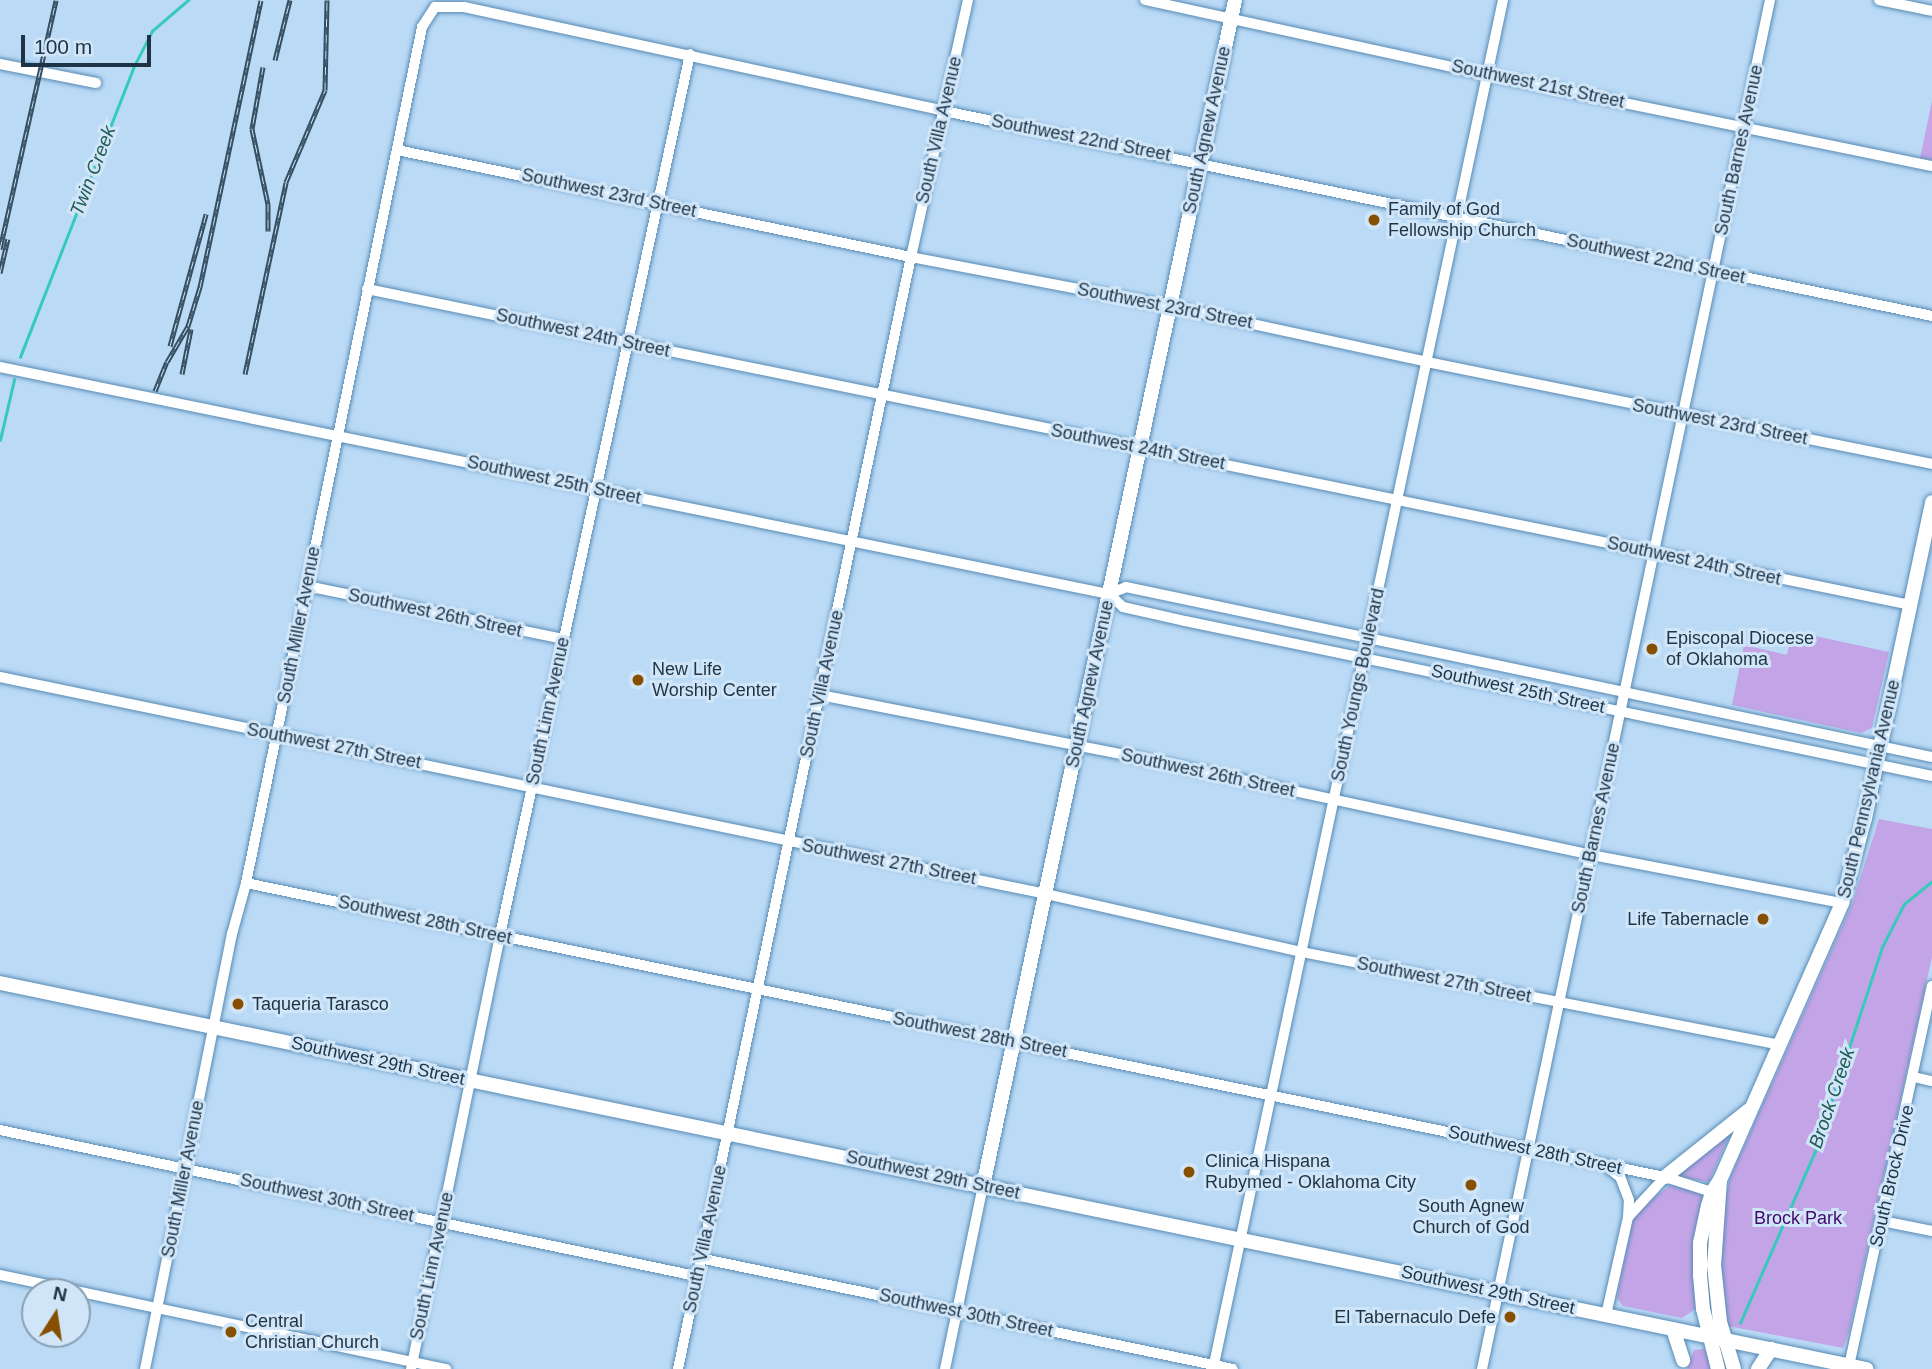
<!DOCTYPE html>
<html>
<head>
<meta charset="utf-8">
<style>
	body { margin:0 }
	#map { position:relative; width:1932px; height:1369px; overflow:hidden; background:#badaf6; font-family:Arial,sans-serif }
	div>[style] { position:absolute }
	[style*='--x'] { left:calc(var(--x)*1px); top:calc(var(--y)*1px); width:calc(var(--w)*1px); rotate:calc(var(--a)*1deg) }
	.green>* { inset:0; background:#c3a5e7 }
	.stream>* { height:2.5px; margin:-1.25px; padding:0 1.25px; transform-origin:1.25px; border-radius:1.25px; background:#36cabb }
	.roads { filter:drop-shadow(0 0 2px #578bb5) drop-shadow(0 0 2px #578bb5) }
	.minor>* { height:10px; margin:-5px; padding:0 5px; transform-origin:5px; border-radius:5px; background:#fff }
	.major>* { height:14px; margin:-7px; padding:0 7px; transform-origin:7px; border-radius:7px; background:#fff }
	.rail>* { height:5px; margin-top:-2.5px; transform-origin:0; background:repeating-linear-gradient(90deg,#d0e6f8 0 8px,#364e61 0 16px); box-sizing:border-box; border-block:2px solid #364e61 }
	.dots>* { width:19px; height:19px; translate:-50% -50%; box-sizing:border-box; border:4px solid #d0e6f8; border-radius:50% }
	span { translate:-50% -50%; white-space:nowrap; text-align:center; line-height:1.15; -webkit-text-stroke:6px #d0e6f8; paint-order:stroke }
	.street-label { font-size:18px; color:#1e3446 }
	.poi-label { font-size:18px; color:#1e3446 }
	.left { translate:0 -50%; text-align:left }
	.right { translate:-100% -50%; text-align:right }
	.park-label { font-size:18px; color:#43086c }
	.water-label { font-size:19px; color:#215b54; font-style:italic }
	.north { position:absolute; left:21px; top:1278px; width:70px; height:70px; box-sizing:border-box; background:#d0e6f8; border:2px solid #899fb1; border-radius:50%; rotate:12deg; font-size:19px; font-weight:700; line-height:28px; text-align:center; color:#1e3446 }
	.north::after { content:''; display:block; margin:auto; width:24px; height:32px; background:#874f00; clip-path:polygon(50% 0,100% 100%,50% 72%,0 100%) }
	.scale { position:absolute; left:21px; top:35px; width:130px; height:32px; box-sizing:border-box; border:4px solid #1e3446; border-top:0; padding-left:9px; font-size:21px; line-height:24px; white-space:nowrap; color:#1e3446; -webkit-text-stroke:5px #d0e6f8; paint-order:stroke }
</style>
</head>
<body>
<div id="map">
	<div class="green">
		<div style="clip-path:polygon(1932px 101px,1932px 160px,1920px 158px)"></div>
		<div style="clip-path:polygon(1792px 631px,1889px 652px,1872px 728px,1861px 733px,1732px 705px,1744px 645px,1787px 655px)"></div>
		<div style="clip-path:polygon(1879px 819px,1932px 829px,1932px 957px,1849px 1332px,1843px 1348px,1728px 1326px,1719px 1254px,1723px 1209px,1730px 1178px,1852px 904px)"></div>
		<div style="clip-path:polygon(1733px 1126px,1709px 1182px,1671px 1176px)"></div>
		<div style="clip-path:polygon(1672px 1184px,1703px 1193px,1706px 1198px,1697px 1308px,1682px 1318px,1623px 1306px,1617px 1298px,1631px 1220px,1638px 1209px)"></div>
		<div style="clip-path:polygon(1703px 1349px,1708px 1351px,1712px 1369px,1687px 1369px,1694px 1350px)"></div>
	</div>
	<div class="stream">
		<div style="--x:20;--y:357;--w:310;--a:-68.6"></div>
		<div style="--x:133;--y:68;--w:42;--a:-62.8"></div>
		<div style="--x:152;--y:31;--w:48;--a:-40.7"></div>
		<div style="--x:0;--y:440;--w:62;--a:-76.9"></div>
		<div style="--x:1740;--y:1323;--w:188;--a:-66.4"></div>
		<div style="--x:1815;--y:1151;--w:215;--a:-71.8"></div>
		<div style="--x:1882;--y:947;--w:48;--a:-62.9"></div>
		<div style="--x:1904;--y:904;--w:36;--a:-39"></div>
	</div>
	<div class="roads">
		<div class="minor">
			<div style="--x:1145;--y:0;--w:351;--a:12.3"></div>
			<div style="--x:1488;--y:75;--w:453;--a:11.6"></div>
			<div style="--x:1879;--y:0;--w:54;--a:11.7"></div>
			<div style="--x:0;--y:64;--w:98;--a:11.2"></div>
			<div style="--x:397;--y:150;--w:525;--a:11.76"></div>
			<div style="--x:911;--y:257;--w:263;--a:10.8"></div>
			<div style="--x:1169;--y:306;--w:264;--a:12.2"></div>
			<div style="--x:1427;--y:362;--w:515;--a:11.42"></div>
			<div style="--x:367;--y:289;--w:1575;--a:11.57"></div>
			<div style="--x:0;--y:367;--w:1132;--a:11.57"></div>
			<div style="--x:1109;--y:594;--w:19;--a:43"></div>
			<div style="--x:1123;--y:607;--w:64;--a:12.7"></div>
			<div style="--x:1185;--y:621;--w:763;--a:11.72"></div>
			<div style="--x:307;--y:586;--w:261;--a:11.7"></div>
			<div style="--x:1109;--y:594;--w:18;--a:-22"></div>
			<div style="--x:1126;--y:587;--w:824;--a:11.91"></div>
			<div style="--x:0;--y:677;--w:1068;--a:11.72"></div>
			<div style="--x:1046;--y:894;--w:262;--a:12.8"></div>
			<div style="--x:1302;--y:952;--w:486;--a:11"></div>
			<div style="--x:820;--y:695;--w:312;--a:11.1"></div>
			<div style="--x:1126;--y:755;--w:477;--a:12.1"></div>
			<div style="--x:1592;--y:855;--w:255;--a:10.9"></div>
			<div style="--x:246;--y:883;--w:1449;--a:11.71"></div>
			<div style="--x:1665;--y:1177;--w:49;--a:17.7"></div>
			<div style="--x:1914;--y:1077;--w:18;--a:13"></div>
			<div style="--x:0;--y:1130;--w:711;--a:11.85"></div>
			<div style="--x:1629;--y:1216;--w:53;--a:-47.3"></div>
			<div style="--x:1882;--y:1221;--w:51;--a:11.3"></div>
			<div style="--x:699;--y:1258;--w:545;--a:11.74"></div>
			<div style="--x:0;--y:1275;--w:456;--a:11.9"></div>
			<div style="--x:1606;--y:1315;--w:100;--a:-77.3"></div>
			<div style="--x:1628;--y:1217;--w:17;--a:-87"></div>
			<div style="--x:1629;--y:1200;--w:25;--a:-111"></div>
			<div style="--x:1620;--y:1177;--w:16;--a:-142"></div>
			<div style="--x:1849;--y:1366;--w:389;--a:-77.7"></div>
			<div style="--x:145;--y:1369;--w:444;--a:-78.7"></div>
			<div style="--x:232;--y:934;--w:53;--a:-74.6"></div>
			<div style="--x:246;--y:883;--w:874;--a:-78.38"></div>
			<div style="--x:422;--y:27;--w:24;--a:-57"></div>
			<div style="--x:435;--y:7;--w:29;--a:0"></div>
			<div style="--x:464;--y:7;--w:491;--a:12.2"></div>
			<div style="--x:944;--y:111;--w:1009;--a:11.72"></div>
			<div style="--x:411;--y:1369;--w:443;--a:-78.4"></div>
			<div style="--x:500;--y:935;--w:901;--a:-77.83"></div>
			<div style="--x:678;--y:1369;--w:1136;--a:-78.17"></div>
			<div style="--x:911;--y:257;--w:263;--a:-77.5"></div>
			<div style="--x:945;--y:1369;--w:187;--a:-78.3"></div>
			<div style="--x:1213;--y:1369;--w:1399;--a:-78.04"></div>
			<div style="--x:1482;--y:1369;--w:1399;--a:-78.12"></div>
		</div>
		<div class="major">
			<div style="--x:0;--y:983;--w:1906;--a:11.69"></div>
			<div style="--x:1665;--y:1177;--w:107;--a:-38.6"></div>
			<div style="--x:1720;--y:1180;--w:85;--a:94"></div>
			<div style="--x:1714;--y:1265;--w:57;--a:84"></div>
			<div style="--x:1720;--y:1322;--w:49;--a:73.4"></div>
			<div style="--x:983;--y:1186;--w:1212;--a:-78"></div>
			<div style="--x:1673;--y:1329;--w:33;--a:72"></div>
			<div style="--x:1718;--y:1369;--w:62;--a:-104"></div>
			<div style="--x:1703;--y:1309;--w:34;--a:-95"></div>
			<div style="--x:1700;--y:1275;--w:32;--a:-90"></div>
			<div style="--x:1700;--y:1243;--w:38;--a:-78"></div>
			<div style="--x:1708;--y:1206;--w:15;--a:-74"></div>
			<div style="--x:1712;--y:1192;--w:14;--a:-56"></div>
			<div style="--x:1720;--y:1180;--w:303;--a:-66.2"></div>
			<div style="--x:1842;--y:903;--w:88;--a:-74.9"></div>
			<div style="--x:1865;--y:818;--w:323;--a:-78"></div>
			<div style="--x:1758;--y:1369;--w:24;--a:-57"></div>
		</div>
	</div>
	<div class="rail">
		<div style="--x:275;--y:60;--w:62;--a:-76"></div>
		<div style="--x:263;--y:67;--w:63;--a:100.1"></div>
		<div style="--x:252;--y:129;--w:77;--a:78"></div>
		<div style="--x:268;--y:204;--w:27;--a:90"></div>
		<div style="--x:0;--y:249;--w:255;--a:-77.3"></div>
		<div style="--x:0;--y:273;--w:35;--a:-77"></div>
		<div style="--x:170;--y:346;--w:137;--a:-74.7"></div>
		<div style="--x:182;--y:374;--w:46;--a:-78.7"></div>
		<div style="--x:245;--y:374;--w:196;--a:-77.9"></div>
		<div style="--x:286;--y:182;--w:100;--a:-67"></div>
		<div style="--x:325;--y:90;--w:90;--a:-88.7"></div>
		<div style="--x:155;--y:391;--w:31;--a:-68"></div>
		<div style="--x:167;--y:362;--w:42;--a:-59.7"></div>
		<div style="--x:188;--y:326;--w:41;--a:-72.9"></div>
		<div style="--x:200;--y:287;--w:293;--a:-78"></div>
	</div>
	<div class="dots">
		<div style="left:1374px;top:220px;background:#874f00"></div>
		<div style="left:1652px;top:649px;background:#874f00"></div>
		<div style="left:638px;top:680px;background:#874f00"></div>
		<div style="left:1763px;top:919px;background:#874f00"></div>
		<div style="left:238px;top:1004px;background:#874f00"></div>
		<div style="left:1189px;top:1172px;background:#874f00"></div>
		<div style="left:1471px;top:1185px;background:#874f00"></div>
		<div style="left:1510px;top:1317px;background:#874f00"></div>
		<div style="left:231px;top:1332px;background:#874f00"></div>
	</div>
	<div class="street-label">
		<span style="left:1538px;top:84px;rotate:12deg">Southwest 21st Street</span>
		<span style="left:939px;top:130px;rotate:-77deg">South Villa Avenue</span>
		<span style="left:1207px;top:130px;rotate:-78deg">South Agnew Avenue</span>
		<span style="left:1081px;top:138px;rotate:11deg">Southwest 22nd Street</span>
		<span style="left:1739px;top:150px;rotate:-78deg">South Barnes Avenue</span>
		<span style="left:609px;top:193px;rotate:12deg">Southwest 23rd Street</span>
		<span style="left:1656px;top:259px;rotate:12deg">Southwest 22nd Street</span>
		<span style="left:1165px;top:306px;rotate:11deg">Southwest 23rd Street</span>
		<span style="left:583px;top:333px;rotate:12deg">Southwest 24th Street</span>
		<span style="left:1720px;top:422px;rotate:11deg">Southwest 23rd Street</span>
		<span style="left:1138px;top:447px;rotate:11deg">Southwest 24th Street</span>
		<span style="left:554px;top:480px;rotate:12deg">Southwest 25th Street</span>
		<span style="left:1694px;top:561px;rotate:12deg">Southwest 24th Street</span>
		<span style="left:435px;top:613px;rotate:12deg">Southwest 26th Street</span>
		<span style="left:299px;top:625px;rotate:-79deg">South Miller Avenue</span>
		<span style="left:822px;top:684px;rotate:-78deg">South Villa Avenue</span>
		<span style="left:1090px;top:684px;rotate:-78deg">South Agnew Avenue</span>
		<span style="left:1358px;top:685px;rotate:-78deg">South Youngs Boulevard</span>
		<span style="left:1518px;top:689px;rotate:12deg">Southwest 25th Street</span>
		<span style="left:548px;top:711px;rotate:-78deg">South Linn Avenue</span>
		<span style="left:334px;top:746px;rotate:11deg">Southwest 27th Street</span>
		<span style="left:1208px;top:773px;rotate:12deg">Southwest 26th Street</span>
		<span style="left:1869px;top:789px;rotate:-77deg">South Pennsylvania Avenue</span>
		<span style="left:1596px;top:828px;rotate:-78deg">South Barnes Avenue</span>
		<span style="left:889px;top:862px;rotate:11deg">Southwest 27th Street</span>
		<span style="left:425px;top:920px;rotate:12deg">Southwest 28th Street</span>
		<span style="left:1444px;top:980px;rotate:11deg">Southwest 27th Street</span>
		<span style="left:980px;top:1035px;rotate:11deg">Southwest 28th Street</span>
		<span style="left:378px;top:1061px;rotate:12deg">Southwest 29th Street</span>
		<span style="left:1535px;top:1150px;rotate:12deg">Southwest 28th Street</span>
		<span style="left:933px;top:1175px;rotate:12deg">Southwest 29th Street</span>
		<span style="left:1892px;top:1176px;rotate:-77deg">South Brock Drive</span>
		<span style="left:183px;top:1179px;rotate:-79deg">South Miller Avenue</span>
		<span style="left:327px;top:1198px;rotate:12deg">Southwest 30th Street</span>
		<span style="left:705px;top:1239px;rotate:-78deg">South Villa Avenue</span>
		<span style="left:432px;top:1266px;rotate:-78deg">South Linn Avenue</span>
		<span style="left:1488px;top:1290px;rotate:12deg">Southwest 29th Street</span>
		<span style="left:966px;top:1313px;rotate:12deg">Southwest 30th Street</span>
	</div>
	<div class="poi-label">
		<span class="left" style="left:1388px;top:220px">Family of God<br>Fellowship Church</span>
		<span class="left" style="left:1666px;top:649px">Episcopal Diocese<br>of Oklahoma</span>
		<span class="left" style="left:652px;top:680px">New Life<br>Worship Center</span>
		<span class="right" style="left:1749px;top:919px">Life Tabernacle</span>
		<span class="left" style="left:252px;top:1004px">Taqueria Tarasco</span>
		<span class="left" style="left:1205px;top:1172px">Clinica Hispana<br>Rubymed - Oklahoma City</span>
		<span style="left:1471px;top:1217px">South Agnew<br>Church of God</span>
		<span class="right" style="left:1496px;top:1317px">El Tabernaculo Defe</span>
		<span class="left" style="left:245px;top:1332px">Central<br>Christian Church</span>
	</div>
	<div class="park-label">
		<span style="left:1798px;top:1218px">Brock Park</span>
	</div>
	<div class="water-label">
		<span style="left:93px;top:171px;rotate:-69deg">Twin Creek</span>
		<span style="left:1832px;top:1098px;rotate:-71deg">Brock Creek</span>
	</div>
	<div class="north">N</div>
	<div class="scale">100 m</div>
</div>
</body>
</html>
